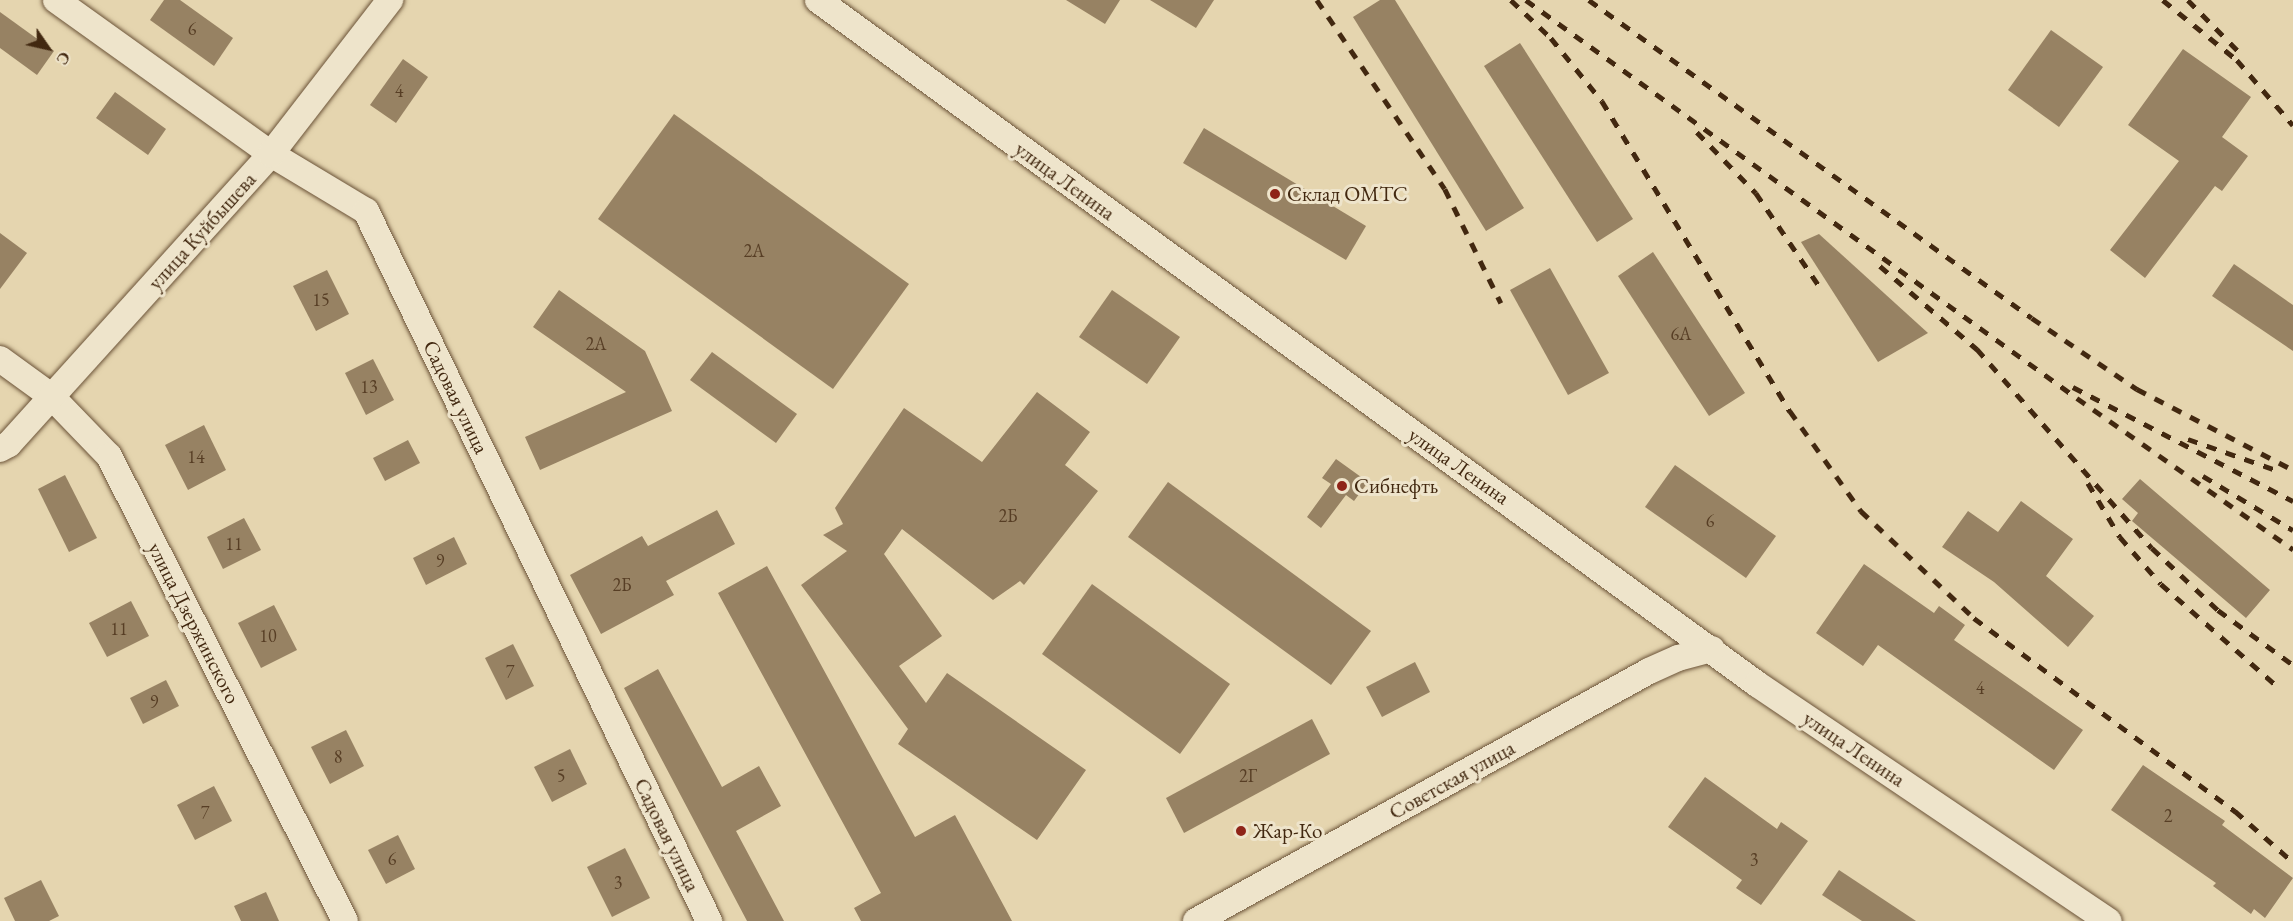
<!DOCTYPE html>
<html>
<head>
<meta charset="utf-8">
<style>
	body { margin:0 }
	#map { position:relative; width:2293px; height:921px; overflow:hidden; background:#e5d5af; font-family:"EB Garamond",serif }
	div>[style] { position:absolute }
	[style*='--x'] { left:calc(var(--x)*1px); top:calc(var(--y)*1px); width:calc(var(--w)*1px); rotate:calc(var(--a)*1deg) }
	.building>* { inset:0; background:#978263 }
	.roads { filter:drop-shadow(0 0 2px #6b5338) drop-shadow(0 0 2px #6b5338) }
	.minor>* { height:26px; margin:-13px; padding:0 13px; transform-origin:13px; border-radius:13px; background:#eee4cb }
	.rail>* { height:4.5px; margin-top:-2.25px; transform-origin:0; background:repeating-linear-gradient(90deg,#422810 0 10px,transparent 0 20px) }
	.dots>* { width:16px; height:16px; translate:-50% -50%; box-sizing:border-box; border:3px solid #eee4cb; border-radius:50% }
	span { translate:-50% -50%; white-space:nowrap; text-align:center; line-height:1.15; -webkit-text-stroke:6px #eee4cb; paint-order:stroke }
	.number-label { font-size:18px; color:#573e25 }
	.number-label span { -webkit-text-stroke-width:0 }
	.street-label { font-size:21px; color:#422810 }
	.poi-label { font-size:21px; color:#422810 }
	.left { translate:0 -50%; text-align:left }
	.north { position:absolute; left:18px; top:18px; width:60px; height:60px; -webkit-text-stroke:4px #eee4cb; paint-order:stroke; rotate:124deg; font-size:16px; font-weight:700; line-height:24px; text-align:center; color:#422810 }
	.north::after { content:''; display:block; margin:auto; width:21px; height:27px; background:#422810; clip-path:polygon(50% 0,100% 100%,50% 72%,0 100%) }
</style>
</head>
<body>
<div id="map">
	<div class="building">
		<div style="clip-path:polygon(164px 0,180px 0,233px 38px,214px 66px,150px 20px)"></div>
		<div style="clip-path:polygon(1066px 0,1120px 0,1105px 24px)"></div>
		<div style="clip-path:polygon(1150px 0,1214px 0,1196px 28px)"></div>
		<div style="clip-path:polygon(1380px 0,1395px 0,1524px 208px,1486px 231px,1353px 17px)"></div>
		<div style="clip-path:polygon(0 12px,54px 51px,37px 75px,0 48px)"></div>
		<div style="clip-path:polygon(2051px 30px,2103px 67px,2059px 127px,2008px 90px)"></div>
		<div style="clip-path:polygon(1520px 43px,1633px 219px,1597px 242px,1484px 66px)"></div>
		<div style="clip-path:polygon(2183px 49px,2251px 97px,2222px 137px,2248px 156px,2222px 191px,2215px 186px,2145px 278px,2110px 250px,2179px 161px,2128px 125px)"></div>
		<div style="clip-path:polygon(403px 59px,428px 77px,396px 123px,370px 105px)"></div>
		<div style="clip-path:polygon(115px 92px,166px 129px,148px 155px,96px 118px)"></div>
		<div style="clip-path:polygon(674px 114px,909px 284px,833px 389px,598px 219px)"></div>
		<div style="clip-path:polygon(1204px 128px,1366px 226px,1346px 260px,1183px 163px)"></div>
		<div style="clip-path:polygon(0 233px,27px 253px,0 289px)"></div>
		<div style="clip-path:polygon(1819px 234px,1928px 333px,1878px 362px,1801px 242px)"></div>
		<div style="clip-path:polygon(1653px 252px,1745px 393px,1709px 416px,1618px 276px)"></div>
		<div style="clip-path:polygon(2234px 264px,2293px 305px,2293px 351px,2212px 296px)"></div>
		<div style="clip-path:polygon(1550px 268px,1609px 373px,1568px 395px,1510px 290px)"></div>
		<div style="clip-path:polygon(327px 270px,349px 314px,316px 331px,293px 286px)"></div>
		<div style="clip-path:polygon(559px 290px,645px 351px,672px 411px,540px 470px,525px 437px,626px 392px,533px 327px)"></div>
		<div style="clip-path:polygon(1112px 290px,1180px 337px,1147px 384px,1079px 337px)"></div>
		<div style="clip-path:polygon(712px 352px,797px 414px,776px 443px,690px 380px)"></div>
		<div style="clip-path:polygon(373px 359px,394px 400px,366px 415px,345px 373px)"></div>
		<div style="clip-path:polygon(1037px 392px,1090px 432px,1065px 465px,1098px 491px,1024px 585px,1020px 581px,993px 600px,902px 529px,884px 554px,942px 636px,899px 666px,926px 703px,947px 673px,1086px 770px,1037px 840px,898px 744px,908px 729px,801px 585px,847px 551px,823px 535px,843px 524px,835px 508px,904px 408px,982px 462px)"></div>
		<div style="clip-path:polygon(204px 425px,226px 470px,188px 490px,165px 445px)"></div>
		<div style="clip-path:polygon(408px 440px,420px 463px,385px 481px,373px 458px)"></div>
		<div style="clip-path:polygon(1336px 459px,1368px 482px,1354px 501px,1346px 495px,1321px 528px,1307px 517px,1331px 484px,1322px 478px)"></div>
		<div style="clip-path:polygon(1675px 465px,1776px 536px,1746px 578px,1645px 507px)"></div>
		<div style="clip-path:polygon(65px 475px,97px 538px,69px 552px,38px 489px)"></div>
		<div style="clip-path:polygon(2140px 479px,2270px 590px,2246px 618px,2132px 521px,2138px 513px,2122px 499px)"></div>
		<div style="clip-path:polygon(1168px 482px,1371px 631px,1331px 685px,1128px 537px)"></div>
		<div style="clip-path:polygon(2021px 501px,2073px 539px,2046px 576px,2094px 616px,2068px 647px,1994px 582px,1942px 547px,1968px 511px,1998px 532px)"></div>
		<div style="clip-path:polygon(717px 510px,735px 544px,666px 581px,674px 595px,601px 634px,570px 575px,642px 536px,648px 546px)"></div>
		<div style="clip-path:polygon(244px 518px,261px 550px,223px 569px,207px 537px)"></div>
		<div style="clip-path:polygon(454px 537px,467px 564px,426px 585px,413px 558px)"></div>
		<div style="clip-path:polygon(1864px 564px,1934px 613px,1939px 606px,1965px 625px,1954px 640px,2083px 730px,2054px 770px,1878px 645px,1863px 666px,1816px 633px)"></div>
		<div style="clip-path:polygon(767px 566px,915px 837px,955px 815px,1012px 921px,861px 921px,854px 908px,881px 893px,718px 593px)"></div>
		<div style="clip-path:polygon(1092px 584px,1230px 684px,1180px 754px,1042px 654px)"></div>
		<div style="clip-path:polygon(131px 601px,149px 636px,107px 657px,89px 623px)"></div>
		<div style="clip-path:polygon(274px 605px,297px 650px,261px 668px,238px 623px)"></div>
		<div style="clip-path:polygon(513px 644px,534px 686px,506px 700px,485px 658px)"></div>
		<div style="clip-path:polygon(1415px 662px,1430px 692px,1382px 717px,1366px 687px)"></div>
		<div style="clip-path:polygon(658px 669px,722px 787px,759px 766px,781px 806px,736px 831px,784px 921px,747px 921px,624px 688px)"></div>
		<div style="clip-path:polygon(166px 680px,179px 706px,143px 724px,130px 698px)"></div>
		<div style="clip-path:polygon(1312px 719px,1330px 754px,1184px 833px,1166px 798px)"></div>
		<div style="clip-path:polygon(346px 730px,364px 766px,330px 784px,311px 747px)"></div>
		<div style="clip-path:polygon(570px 749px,587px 784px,552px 802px,534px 767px)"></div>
		<div style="clip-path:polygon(2143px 765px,2225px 821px,2222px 825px,2293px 878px,2265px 918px,2254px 909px,2251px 914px,2213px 886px,2216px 883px,2111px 810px)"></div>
		<div style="clip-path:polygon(1705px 777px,1777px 829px,1781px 822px,1808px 841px,1761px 905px,1736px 888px,1742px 880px,1668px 827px)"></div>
		<div style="clip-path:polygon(214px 786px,232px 821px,195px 840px,177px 805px)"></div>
		<div style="clip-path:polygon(398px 835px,415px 869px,386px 884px,368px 850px)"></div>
		<div style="clip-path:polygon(625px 848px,650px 898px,612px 917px,587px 867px)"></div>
		<div style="clip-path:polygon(1839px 870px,1916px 921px,1862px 921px,1822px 895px)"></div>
		<div style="clip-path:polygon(41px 880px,59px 916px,49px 921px,15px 921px,4px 898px)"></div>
		<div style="clip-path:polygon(266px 892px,279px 921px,241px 921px,234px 906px)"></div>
	</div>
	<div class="roads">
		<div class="minor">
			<div style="--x:56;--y:0;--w:264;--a:35.6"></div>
			<div style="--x:271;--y:154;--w:111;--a:31"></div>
			<div style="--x:366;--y:211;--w:789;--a:64.21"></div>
			<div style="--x:818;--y:0;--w:1162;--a:36.07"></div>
			<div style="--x:1757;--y:684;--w:424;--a:34"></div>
			<div style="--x:0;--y:359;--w:63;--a:36"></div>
			<div style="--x:51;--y:396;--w:83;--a:46"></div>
			<div style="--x:109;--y:456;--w:521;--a:63.09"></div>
			<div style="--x:0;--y:449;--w:10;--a:-29"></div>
			<div style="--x:9;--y:444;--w:391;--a:-47.9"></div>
			<div style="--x:271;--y:154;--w:195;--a:-52.3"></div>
			<div style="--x:1196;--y:921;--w:517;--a:-28.89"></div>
			<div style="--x:1649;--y:671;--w:32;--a:-24"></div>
			<div style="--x:1678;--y:658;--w:35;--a:-15"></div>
		</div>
	</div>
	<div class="rail">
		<div style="--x:1317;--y:0;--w:228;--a:55.9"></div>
		<div style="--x:1445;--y:189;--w:127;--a:63.8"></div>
		<div style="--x:1511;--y:0;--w:55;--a:43.5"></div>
		<div style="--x:1551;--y:38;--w:81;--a:51"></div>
		<div style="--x:1602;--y:101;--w:363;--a:58.8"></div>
		<div style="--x:1790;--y:411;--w:123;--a:54.6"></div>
		<div style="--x:1861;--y:511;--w:156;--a:43.4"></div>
		<div style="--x:1974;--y:618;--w:325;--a:36.5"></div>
		<div style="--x:2235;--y:811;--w:77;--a:41.3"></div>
		<div style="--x:1526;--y:0;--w:680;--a:35.84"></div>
		<div style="--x:2077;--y:398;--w:264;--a:35"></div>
		<div style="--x:1589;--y:0;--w:545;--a:35.67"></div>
		<div style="--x:2032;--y:318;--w:127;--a:34.1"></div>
		<div style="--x:2137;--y:389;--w:176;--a:27.4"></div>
		<div style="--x:2163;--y:0;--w:95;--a:39"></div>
		<div style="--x:2237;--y:60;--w:86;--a:49.3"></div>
		<div style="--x:2188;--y:0;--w:77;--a:45.5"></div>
		<div style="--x:1697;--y:132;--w:85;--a:46"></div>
		<div style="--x:1756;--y:193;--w:117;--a:55.8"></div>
		<div style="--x:1880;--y:266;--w:128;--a:40.6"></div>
		<div style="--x:1977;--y:349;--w:265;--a:48.7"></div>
		<div style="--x:2152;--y:548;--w:91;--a:43.2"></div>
		<div style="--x:2218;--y:610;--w:92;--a:36.1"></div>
		<div style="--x:2073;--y:387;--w:248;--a:27.4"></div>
		<div style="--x:2188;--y:439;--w:96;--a:19.4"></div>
		<div style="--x:2203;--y:476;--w:105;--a:31"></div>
		<div style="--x:2088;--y:483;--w:63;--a:59.3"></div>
		<div style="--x:2120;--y:537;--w:62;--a:48.9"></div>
		<div style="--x:2161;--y:584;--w:152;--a:41.3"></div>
	</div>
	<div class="dots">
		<div style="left:1275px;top:194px;background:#8f2418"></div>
		<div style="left:1342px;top:486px;background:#8f2418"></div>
		<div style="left:1241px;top:831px;background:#8f2418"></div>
	</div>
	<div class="number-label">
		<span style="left:192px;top:29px">6</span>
		<span style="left:399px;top:91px">4</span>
		<span style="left:754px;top:251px">2А</span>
		<span style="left:321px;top:300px">15</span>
		<span style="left:1681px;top:334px">6А</span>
		<span style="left:596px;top:344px">2А</span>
		<span style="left:369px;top:387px">13</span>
		<span style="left:196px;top:457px">14</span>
		<span style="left:1008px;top:516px">2Б</span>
		<span style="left:1710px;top:521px">6</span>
		<span style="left:234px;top:544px">11</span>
		<span style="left:440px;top:561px">9</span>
		<span style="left:622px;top:585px">2Б</span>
		<span style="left:119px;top:629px">11</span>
		<span style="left:268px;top:636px">10</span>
		<span style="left:510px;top:672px">7</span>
		<span style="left:1980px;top:688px">4</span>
		<span style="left:154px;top:702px">9</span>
		<span style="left:338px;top:757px">8</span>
		<span style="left:561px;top:776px">5</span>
		<span style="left:1248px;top:776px">2Г</span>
		<span style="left:205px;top:813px">7</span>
		<span style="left:2168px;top:816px">2</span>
		<span style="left:392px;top:859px">6</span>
		<span style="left:1754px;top:860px">3</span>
		<span style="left:618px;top:883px">3</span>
	</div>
	<div class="street-label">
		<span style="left:1065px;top:181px;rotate:36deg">улица Ленина</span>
		<span style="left:202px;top:231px;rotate:-48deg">улица Куйбышева</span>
		<span style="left:456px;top:397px;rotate:64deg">Садовая улица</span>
		<span style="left:1459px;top:466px;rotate:35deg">улица Ленина</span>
		<span style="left:194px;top:623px;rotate:63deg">улица Дзержинского</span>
		<span style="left:1854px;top:749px;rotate:34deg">улица Ленина</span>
		<span style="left:1452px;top:780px;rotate:-29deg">Советская улица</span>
		<span style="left:667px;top:835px;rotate:64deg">Садовая улица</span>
	</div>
	<div class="poi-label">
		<span class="left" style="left:1287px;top:194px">Склад ОМТС</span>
		<span class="left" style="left:1354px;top:486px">Сибнефть</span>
		<span class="left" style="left:1253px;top:831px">Жар-Ко</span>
	</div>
	<div class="north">С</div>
</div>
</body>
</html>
